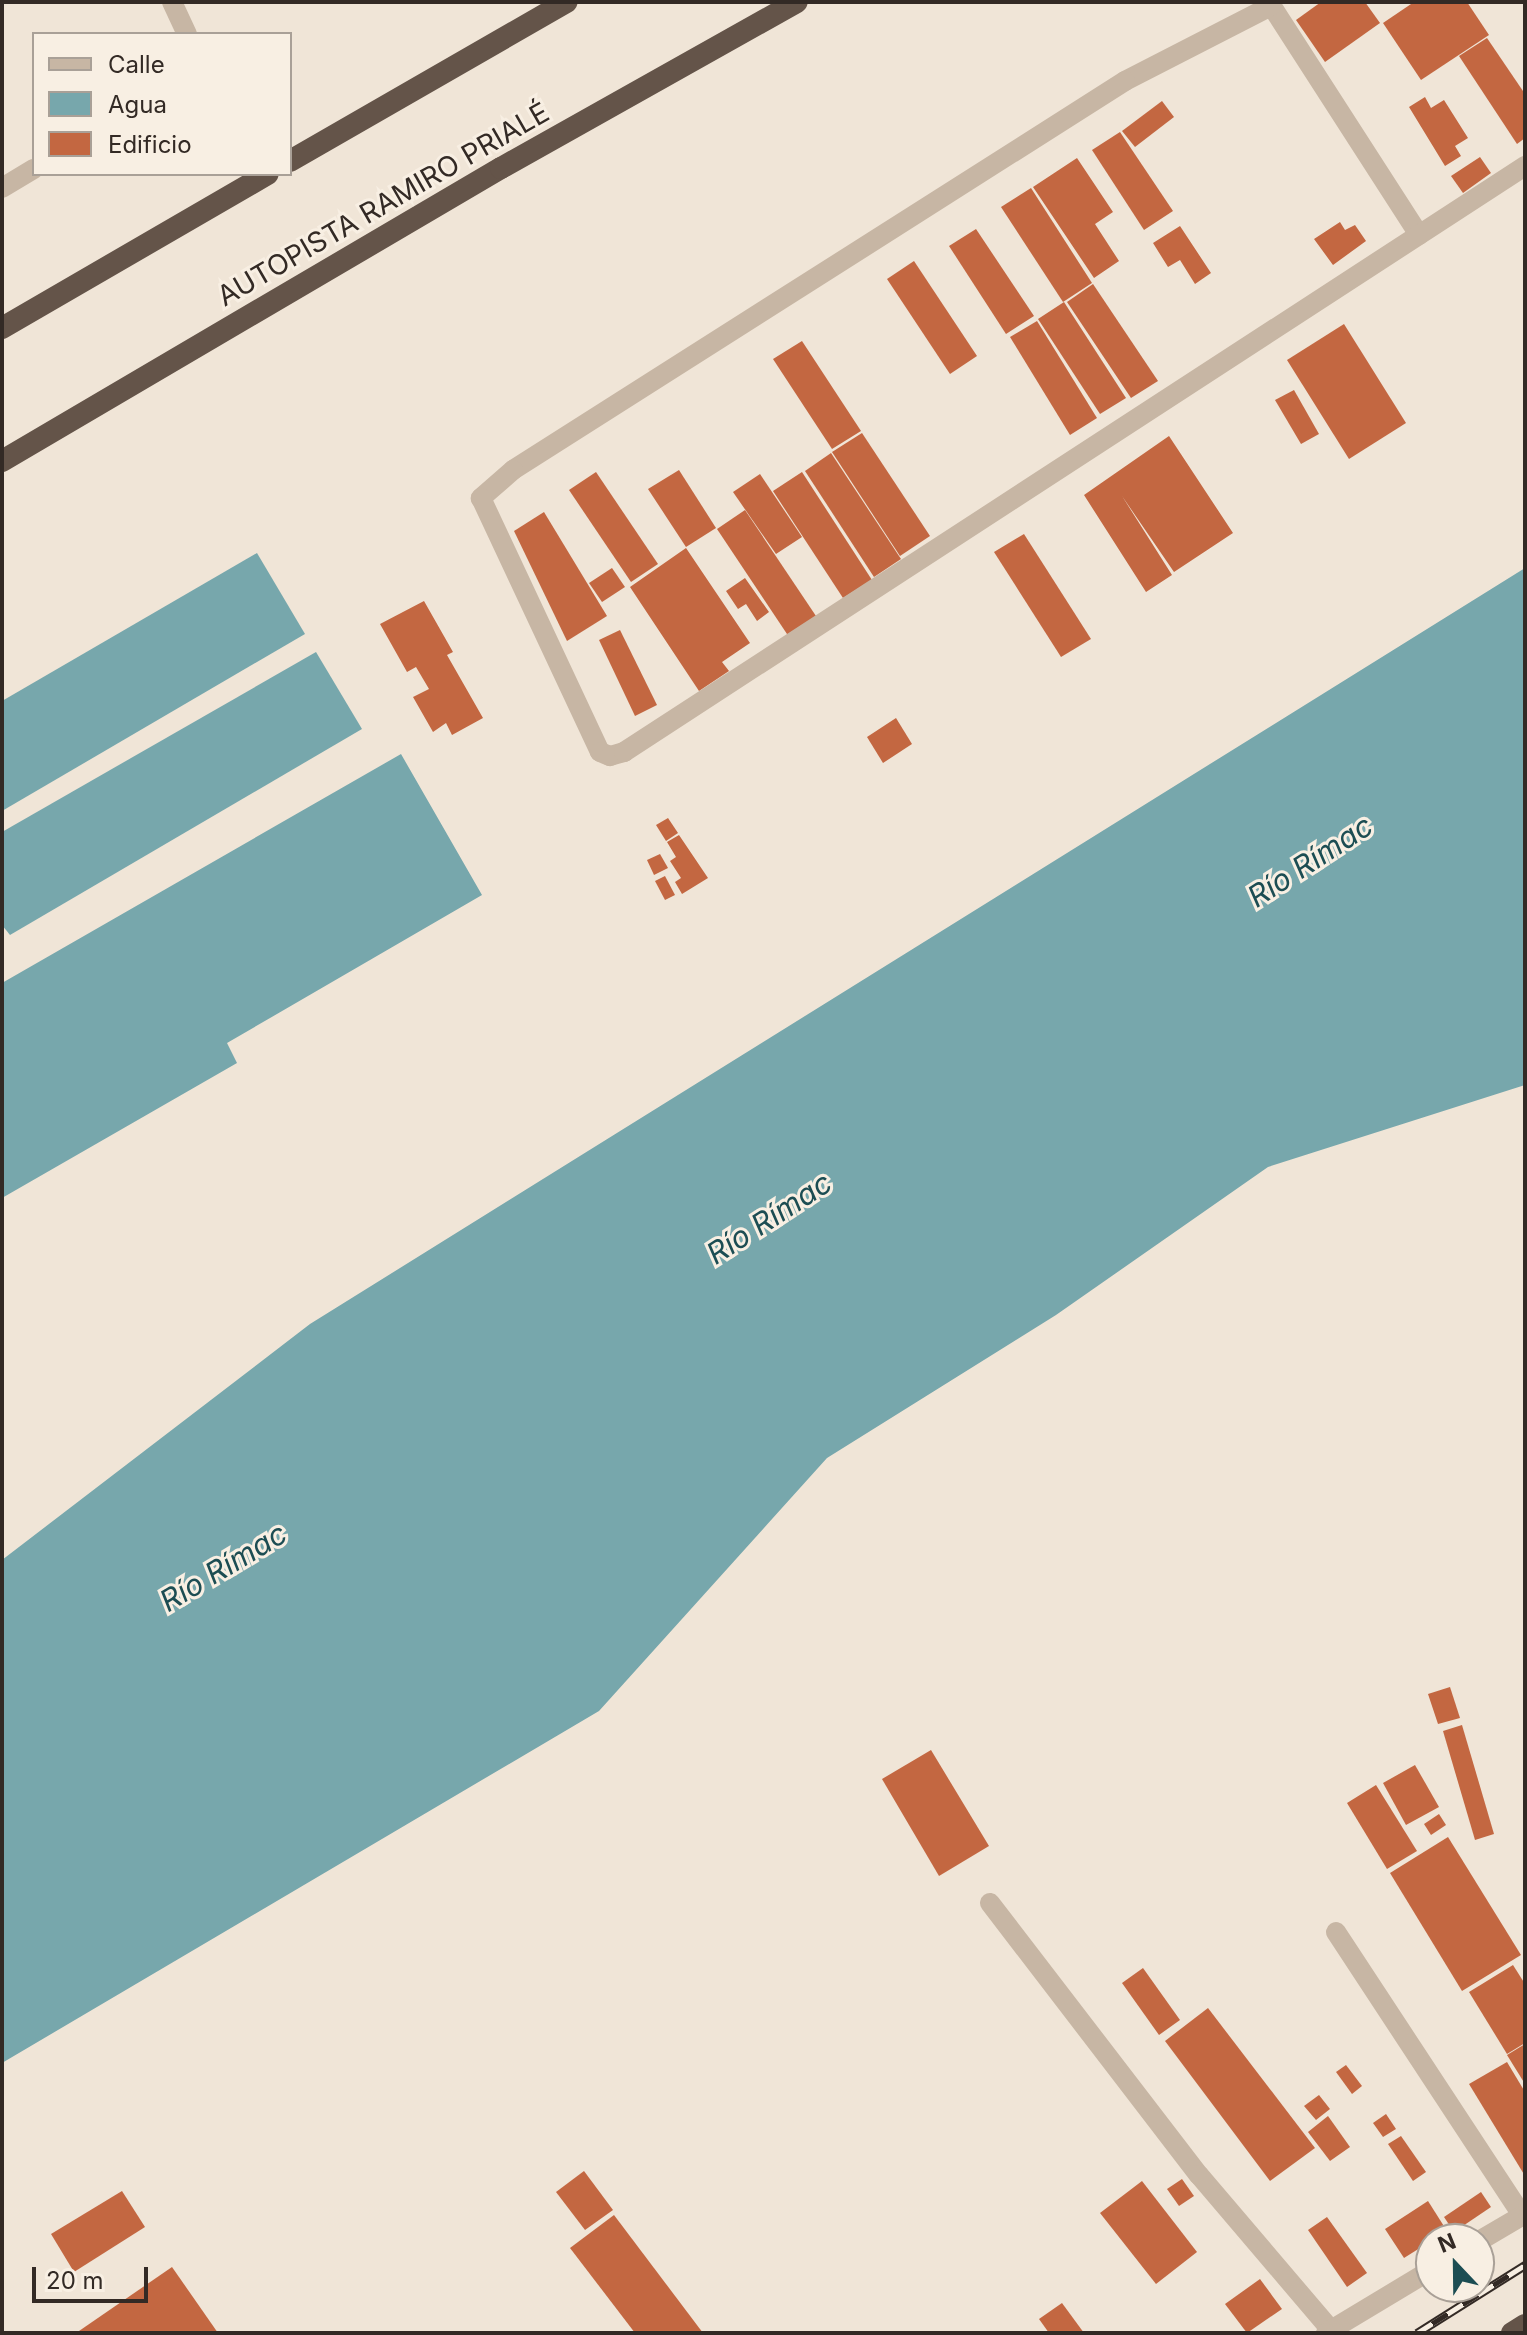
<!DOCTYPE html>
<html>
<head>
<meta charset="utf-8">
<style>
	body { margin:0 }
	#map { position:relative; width:1527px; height:2335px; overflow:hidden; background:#f0e5d7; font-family:Inter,sans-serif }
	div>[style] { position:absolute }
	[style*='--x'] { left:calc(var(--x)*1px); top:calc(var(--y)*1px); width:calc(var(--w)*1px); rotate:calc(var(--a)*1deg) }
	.water>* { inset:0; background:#77a7ac }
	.building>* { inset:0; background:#c36741 }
	.service>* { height:20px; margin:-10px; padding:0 10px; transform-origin:10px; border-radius:10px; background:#c7b6a4 }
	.minor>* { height:20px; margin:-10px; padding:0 10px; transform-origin:10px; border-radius:10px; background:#c7b6a4 }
	.trunk>* { height:22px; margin:-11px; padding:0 11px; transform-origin:11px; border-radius:11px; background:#645449 }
	.rail>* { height:9px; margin-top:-4.5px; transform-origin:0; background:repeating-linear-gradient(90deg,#f8efe3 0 18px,#332a25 0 36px); box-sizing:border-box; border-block:2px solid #332a25 }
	span { translate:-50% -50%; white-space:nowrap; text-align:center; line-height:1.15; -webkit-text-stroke:6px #f8efe3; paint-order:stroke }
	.street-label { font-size:28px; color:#332a25 }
	.water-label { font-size:30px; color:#1c4d53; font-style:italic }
	.frame { position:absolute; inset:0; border:4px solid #332a25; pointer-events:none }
	.legend { position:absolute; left:32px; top:32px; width:260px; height:144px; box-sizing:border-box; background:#f8efe3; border:2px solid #a9a097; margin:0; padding:10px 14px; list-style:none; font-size:24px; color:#332a25 }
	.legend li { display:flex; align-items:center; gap:16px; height:40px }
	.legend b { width:40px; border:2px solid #a9a097 }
	.north { position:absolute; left:1415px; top:2223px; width:80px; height:80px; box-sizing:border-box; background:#f8efe3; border:2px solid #a9a097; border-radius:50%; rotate:338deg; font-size:22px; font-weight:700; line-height:32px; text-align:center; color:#332a25 }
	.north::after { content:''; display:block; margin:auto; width:28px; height:36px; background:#1c4d53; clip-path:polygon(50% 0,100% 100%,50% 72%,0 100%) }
	.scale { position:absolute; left:32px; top:2267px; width:116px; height:36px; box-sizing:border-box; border:4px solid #332a25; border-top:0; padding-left:10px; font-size:24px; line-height:28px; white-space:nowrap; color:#332a25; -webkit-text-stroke:6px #f8efe3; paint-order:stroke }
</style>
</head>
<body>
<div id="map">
	<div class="water">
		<div style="clip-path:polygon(257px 553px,305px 634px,2px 811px,2px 701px)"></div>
		<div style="clip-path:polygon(1525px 568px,1525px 1085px,1268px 1167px,1056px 1315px,827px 1458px,599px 1711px,2px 2063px,2px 1560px,310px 1324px)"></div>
		<div style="clip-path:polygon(316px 652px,362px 729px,10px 935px,2px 925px,2px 832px)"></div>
		<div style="clip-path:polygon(401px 754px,482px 895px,227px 1043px,237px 1063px,2px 1198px,2px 983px)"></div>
	</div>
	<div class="building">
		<div style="clip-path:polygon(1321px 2px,1365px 2px,1380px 23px,1325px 62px,1296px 20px)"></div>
		<div style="clip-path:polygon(1414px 2px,1467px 2px,1489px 35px,1421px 80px,1383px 23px)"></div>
		<div style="clip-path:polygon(1487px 38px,1525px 94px,1525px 138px,1517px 144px,1459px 56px)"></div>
		<div style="clip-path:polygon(1425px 97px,1431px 108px,1444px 100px,1468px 138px,1455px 146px,1461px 156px,1445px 166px,1409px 107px)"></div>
		<div style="clip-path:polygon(1162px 101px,1174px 117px,1135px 147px,1122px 131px)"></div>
		<div style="clip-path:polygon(1120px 132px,1173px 211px,1144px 230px,1092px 150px)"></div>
		<div style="clip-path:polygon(1480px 157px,1491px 173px,1463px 193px,1451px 176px)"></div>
		<div style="clip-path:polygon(1077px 158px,1113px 212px,1095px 224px,1119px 261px,1094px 278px,1033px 187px)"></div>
		<div style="clip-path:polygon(1031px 188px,1092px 283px,1063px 302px,1001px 207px)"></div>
		<div style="clip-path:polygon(1340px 222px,1345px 230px,1355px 225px,1366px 241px,1333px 265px,1314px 239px)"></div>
		<div style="clip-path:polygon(1180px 226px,1211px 273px,1195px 284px,1180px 260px,1168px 267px,1153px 243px)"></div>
		<div style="clip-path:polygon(976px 229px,1034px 316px,1006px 334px,949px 246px)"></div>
		<div style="clip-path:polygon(914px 261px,977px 356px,950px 374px,887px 279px)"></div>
		<div style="clip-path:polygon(1093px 284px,1158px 381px,1131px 398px,1067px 302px)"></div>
		<div style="clip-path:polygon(1064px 302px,1126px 398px,1100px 414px,1038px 319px)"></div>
		<div style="clip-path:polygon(1037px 321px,1097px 418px,1070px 435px,1010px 337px)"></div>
		<div style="clip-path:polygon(1344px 324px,1406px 423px,1349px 459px,1287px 360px)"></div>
		<div style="clip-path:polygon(802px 341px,861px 431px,832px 449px,773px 359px)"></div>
		<div style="clip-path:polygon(1294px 390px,1319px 434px,1301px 444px,1275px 400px)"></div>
		<div style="clip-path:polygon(862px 433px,930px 536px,900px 556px,832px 452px)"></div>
		<div style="clip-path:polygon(1169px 436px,1233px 533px,1174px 572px,1122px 496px,1172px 575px,1146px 592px,1084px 495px)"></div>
		<div style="clip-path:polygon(831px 453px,901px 559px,874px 577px,805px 471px)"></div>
		<div style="clip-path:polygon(679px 470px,716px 528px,686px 547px,648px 489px)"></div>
		<div style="clip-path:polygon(596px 472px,658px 564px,631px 582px,569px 490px)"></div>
		<div style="clip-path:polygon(802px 472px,872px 580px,843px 598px,773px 491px)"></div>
		<div style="clip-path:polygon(760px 474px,802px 537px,776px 554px,733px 492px)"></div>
		<div style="clip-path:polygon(745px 510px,818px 619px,789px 637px,717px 529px)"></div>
		<div style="clip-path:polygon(544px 512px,607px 616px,567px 641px,514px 531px)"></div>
		<div style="clip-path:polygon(1024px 534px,1091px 639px,1061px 657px,994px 552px)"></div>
		<div style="clip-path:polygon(686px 548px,750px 643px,722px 662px,729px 671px,699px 691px,630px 587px)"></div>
		<div style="clip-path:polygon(612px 568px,625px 587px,602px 602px,589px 583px)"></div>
		<div style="clip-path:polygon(745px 578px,769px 612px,757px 621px,746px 604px,738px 609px,726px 591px)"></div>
		<div style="clip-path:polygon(424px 601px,453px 652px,447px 655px,483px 718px,452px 735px,446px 723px,433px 732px,413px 697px,429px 689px,416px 667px,407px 672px,380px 624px)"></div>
		<div style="clip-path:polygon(620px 630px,657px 705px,635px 716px,599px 640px)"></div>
		<div style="clip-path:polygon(896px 718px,912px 744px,883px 763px,867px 737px)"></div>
		<div style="clip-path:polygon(668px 818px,678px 833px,666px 841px,656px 825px)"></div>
		<div style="clip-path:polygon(679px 835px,708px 878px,682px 894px,675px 882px,681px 878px,670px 861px,676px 857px,667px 842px)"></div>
		<div style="clip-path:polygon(660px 854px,668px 868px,654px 875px,647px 860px)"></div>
		<div style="clip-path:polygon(665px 876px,675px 895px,665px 900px,655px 881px)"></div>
		<div style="clip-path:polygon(1450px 1687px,1460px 1718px,1438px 1724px,1428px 1694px)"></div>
		<div style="clip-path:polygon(1462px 1725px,1494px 1834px,1475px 1840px,1443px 1731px)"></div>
		<div style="clip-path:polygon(931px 1750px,989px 1846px,939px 1876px,882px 1779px)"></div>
		<div style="clip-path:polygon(1415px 1765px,1439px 1807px,1406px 1825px,1383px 1783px)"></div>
		<div style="clip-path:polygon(1376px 1785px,1417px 1851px,1387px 1869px,1347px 1803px)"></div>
		<div style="clip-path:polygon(1439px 1814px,1446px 1825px,1431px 1835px,1424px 1824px)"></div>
		<div style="clip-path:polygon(1448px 1837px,1521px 1955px,1462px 1991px,1390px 1873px)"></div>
		<div style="clip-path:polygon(1513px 1965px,1525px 1984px,1525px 2043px,1507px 2054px,1469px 1992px)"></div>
		<div style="clip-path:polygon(1143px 1968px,1180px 2020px,1159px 2035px,1122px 1983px)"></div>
		<div style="clip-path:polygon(1208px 2008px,1315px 2148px,1270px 2181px,1165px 2041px)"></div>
		<div style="clip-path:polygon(1525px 2044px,1525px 2084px,1507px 2055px)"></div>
		<div style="clip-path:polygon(1507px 2062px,1525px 2092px,1525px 2176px,1469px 2084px)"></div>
		<div style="clip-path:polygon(1346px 2065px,1362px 2086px,1352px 2094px,1336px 2072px)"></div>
		<div style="clip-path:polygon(1319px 2095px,1330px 2109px,1316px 2120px,1304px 2106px)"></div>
		<div style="clip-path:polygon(1386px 2114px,1396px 2129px,1383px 2137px,1373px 2123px)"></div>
		<div style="clip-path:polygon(1328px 2116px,1350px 2147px,1330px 2161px,1308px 2132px)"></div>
		<div style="clip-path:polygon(1401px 2136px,1426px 2172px,1413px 2181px,1388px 2144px)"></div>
		<div style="clip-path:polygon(584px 2171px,613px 2210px,585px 2230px,556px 2192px)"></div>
		<div style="clip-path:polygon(1182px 2179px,1194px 2196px,1179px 2206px,1167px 2189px)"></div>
		<div style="clip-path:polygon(1142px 2181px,1197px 2252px,1156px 2284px,1100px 2213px)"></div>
		<div style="clip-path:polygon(122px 2191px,145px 2227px,74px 2272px,51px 2234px)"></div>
		<div style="clip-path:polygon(1481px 2192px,1491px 2207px,1454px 2232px,1444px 2217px)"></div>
		<div style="clip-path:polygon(1428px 2201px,1447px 2231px,1404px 2258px,1385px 2229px)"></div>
		<div style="clip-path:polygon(614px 2215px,703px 2333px,635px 2333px,570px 2248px)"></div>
		<div style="clip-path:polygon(1327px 2217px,1367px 2273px,1347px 2287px,1308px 2230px)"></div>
		<div style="clip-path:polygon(172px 2267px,218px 2333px,81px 2333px,79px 2331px)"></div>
		<div style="clip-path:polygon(1260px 2279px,1282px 2309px,1247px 2333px,1225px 2304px)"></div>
		<div style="clip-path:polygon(1062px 2303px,1084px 2333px,1049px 2333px,1039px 2319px)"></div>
	</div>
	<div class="service">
		<div style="--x:990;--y:1903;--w:343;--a:52.5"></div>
		<div style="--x:1199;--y:2175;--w:204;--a:49.6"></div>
		<div style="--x:1336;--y:1932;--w:339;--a:56.7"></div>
	</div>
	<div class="minor">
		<div style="--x:172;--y:2;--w:35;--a:65"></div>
		<div style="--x:1269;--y:2;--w:277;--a:57.2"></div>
		<div style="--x:1271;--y:6;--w:164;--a:152.8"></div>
		<div style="--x:1125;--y:81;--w:725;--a:147.56"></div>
		<div style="--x:513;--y:470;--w:43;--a:138.8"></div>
		<div style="--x:481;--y:498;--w:280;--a:64.9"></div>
		<div style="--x:600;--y:752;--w:11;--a:22"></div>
		<div style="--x:610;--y:756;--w:15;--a:-16"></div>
		<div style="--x:624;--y:752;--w:1075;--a:-33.04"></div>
		<div style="--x:2;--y:188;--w:37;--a:-31"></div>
		<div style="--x:1479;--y:2241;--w:53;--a:-30.4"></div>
		<div style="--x:1326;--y:2333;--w:122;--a:-31"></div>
	</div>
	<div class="trunk">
		<div style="--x:290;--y:161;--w:319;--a:-29.9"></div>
		<div style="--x:2;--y:328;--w:307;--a:-30.1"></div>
		<div style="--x:2;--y:461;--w:579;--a:-30.42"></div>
		<div style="--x:501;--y:168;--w:339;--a:-29.3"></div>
		<div style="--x:1512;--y:2333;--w:15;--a:-32"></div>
	</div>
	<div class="rail">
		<div style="--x:1417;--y:2333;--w:128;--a:-32.2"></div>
	</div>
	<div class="street-label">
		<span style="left:383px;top:204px;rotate:-30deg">AUTOPISTA RAMIRO PRIALÉ</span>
	</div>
	<div class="water-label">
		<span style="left:1310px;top:861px;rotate:-33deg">Río Rímac</span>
		<span style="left:769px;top:1218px;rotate:-33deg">Río Rímac</span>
		<span style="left:223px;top:1567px;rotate:-31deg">Río Rímac</span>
	</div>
	<div class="frame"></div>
	<ul class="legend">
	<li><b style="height:10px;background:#c7b6a4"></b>Calle</li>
	<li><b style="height:22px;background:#77a7ac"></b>Agua</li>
	<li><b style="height:22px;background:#c36741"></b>Edificio</li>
	</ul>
	<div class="north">N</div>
	<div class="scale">20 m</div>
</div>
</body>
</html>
